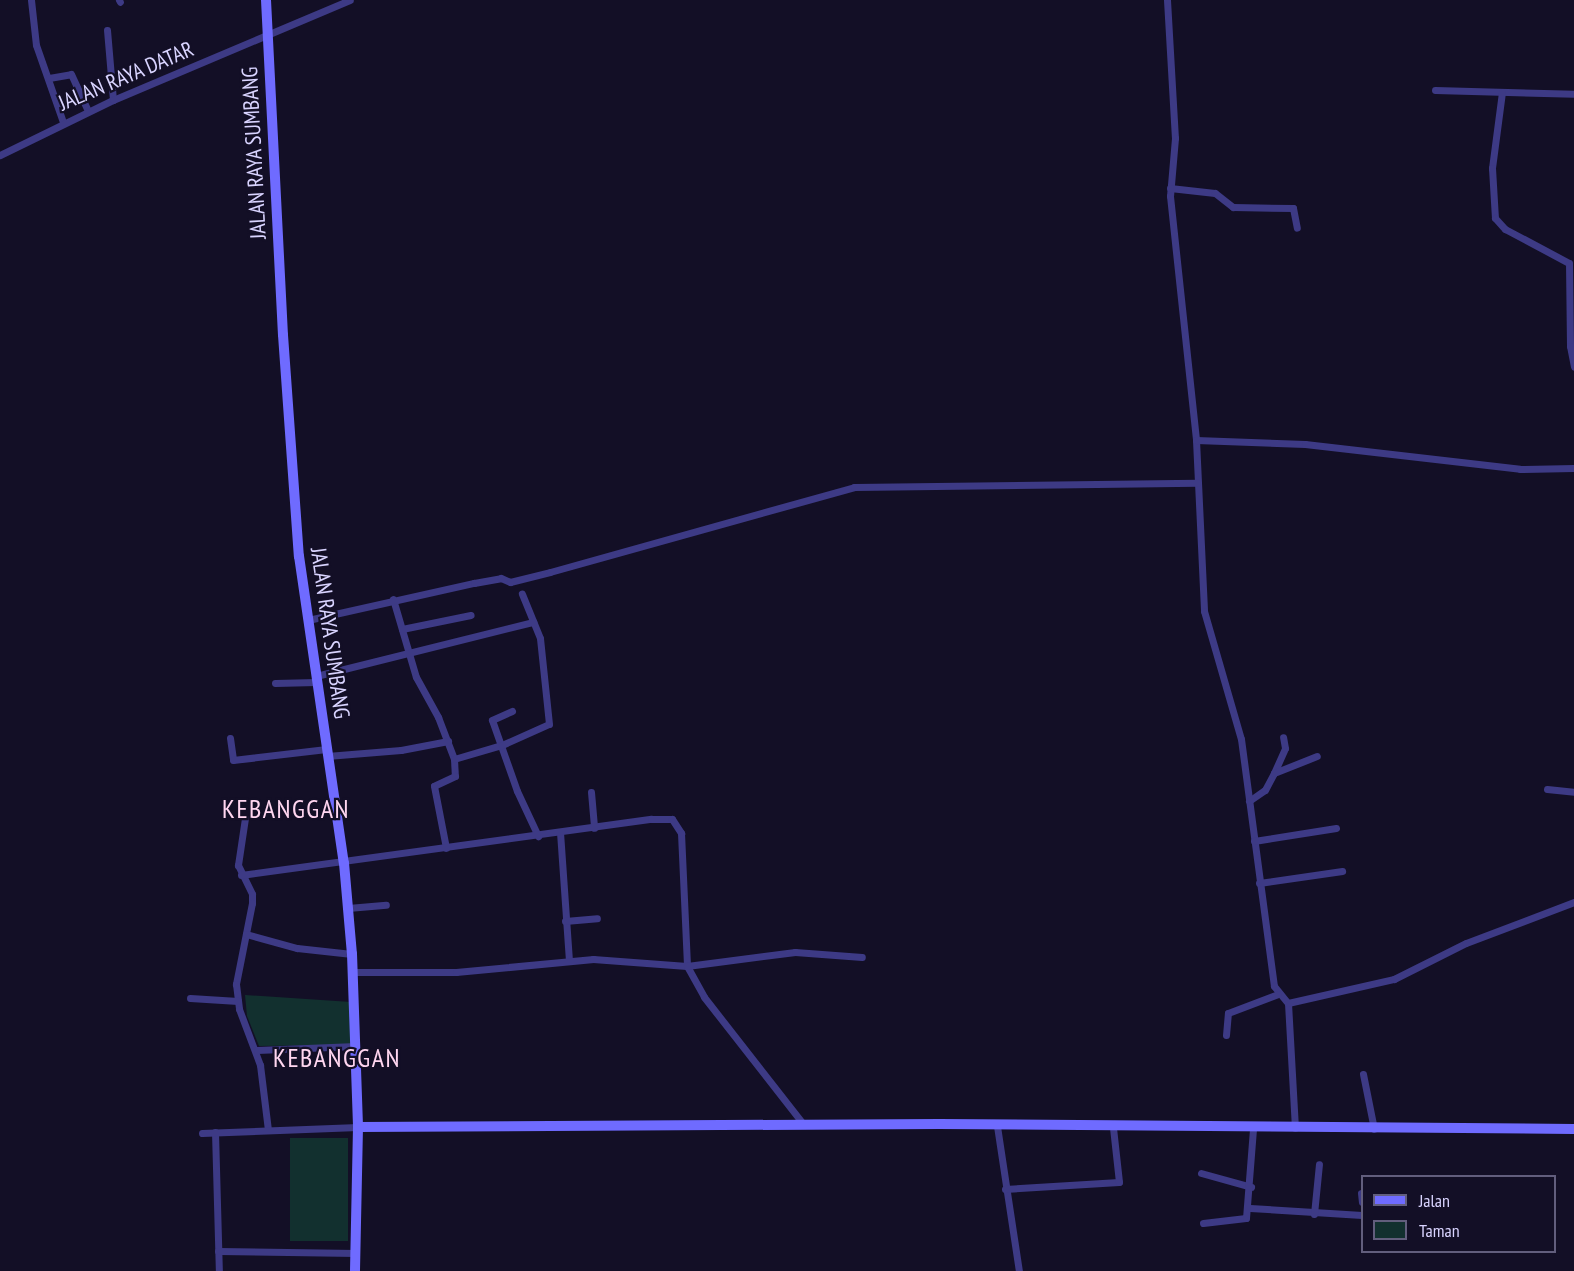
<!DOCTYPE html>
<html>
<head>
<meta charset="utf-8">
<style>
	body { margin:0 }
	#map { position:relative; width:1574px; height:1271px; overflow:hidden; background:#130f26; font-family:"PT Sans Narrow",sans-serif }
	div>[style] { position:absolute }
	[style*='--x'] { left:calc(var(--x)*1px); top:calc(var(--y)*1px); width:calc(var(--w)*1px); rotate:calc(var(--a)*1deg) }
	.green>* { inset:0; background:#12302f }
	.street>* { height:7px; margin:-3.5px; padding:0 3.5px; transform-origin:3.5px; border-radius:3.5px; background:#3d3a85 }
	.secondary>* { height:10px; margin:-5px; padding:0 5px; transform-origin:5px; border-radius:5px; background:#6f6bff }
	span { translate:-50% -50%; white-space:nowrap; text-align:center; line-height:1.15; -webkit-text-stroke:4.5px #130f26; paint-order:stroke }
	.street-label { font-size:22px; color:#d9d4ff }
	.quarter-label { font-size:26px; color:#ffd6f0; letter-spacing:1.5px }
	.legend { position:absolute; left:1361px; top:1175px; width:195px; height:78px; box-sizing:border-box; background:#130f26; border:2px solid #625e7d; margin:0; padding:8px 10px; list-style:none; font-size:18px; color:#d9d4ff }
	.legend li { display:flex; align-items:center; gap:12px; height:30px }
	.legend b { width:30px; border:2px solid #625e7d }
</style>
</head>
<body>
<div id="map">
	<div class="green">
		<div style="clip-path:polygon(245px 995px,351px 1002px,352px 1045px,259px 1046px,247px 1016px)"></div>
		<div style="clip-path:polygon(290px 1138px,348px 1138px,348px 1241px,290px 1241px)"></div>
	</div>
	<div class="street">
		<div style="--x:31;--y:0;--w:45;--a:83.7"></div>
		<div style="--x:36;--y:45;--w:82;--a:70.7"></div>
		<div style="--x:119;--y:0;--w:2;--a:63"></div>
		<div style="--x:1167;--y:0;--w:138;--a:86.7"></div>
		<div style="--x:1175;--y:138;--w:58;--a:94.9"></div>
		<div style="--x:1170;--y:196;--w:245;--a:83.9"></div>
		<div style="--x:1196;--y:440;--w:171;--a:87.3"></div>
		<div style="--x:1204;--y:611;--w:133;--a:73.9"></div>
		<div style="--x:1241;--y:739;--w:249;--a:82.4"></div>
		<div style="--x:1274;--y:986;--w:22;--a:51"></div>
		<div style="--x:1288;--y:1003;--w:125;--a:86.8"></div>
		<div style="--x:107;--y:30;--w:70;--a:85.1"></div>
		<div style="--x:49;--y:78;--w:22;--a:-10"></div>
		<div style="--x:71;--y:74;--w:41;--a:65.3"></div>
		<div style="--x:1435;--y:90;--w:139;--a:1.6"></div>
		<div style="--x:1502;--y:92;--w:77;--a:97.5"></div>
		<div style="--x:1492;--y:168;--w:50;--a:86.6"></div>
		<div style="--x:1495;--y:218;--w:15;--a:48"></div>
		<div style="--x:1505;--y:229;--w:72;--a:28"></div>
		<div style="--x:1569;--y:263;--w:83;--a:89.3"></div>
		<div style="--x:1570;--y:346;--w:21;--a:79"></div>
		<div style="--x:0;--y:155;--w:126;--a:-26"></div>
		<div style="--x:113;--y:100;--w:257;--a:-22.9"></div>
		<div style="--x:1170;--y:188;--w:45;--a:6.3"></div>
		<div style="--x:1215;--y:193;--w:23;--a:38"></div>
		<div style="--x:1233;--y:207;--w:60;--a:1"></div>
		<div style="--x:1293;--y:208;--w:20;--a:79"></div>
		<div style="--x:1196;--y:440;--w:109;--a:2.1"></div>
		<div style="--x:1305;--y:444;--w:216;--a:6.6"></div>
		<div style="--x:1520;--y:469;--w:54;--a:-1.1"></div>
		<div style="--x:393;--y:599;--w:81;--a:73.6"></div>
		<div style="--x:416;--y:677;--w:46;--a:61.2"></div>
		<div style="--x:438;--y:717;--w:45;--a:69.1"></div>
		<div style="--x:454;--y:759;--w:17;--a:87"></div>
		<div style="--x:455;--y:776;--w:23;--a:155"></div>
		<div style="--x:434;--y:786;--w:63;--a:79"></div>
		<div style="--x:308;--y:620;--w:170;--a:-12.6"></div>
		<div style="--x:474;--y:583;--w:27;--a:-10"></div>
		<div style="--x:501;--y:578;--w:10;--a:24"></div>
		<div style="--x:510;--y:582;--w:41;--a:-14"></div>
		<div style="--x:550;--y:572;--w:316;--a:-15.6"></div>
		<div style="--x:854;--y:487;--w:343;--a:-0.7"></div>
		<div style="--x:402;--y:629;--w:70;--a:-11.5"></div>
		<div style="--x:316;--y:676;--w:224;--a:-14"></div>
		<div style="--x:275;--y:683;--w:41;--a:-1.4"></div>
		<div style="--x:512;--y:711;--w:22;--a:156"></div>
		<div style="--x:492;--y:720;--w:75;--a:70.6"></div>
		<div style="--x:517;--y:791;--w:50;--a:65"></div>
		<div style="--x:230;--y:738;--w:22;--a:82"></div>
		<div style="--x:233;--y:760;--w:94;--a:-6.7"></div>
		<div style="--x:327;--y:756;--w:74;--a:-4.6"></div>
		<div style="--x:401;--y:750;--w:48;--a:-10.8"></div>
		<div style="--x:454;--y:759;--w:50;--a:-16.3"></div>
		<div style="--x:502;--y:745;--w:51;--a:-24.1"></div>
		<div style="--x:549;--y:724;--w:86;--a:-96"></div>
		<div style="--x:540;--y:638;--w:48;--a:-112.2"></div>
		<div style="--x:1274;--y:773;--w:27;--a:-66"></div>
		<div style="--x:1285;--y:748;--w:11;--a:-100"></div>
		<div style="--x:1547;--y:789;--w:27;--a:6"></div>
		<div style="--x:591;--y:792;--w:36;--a:85"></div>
		<div style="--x:1249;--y:801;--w:19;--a:-35"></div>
		<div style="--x:1265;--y:790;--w:19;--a:-62"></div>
		<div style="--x:1274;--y:773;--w:46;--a:-21.6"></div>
		<div style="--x:245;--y:818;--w:48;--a:98.5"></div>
		<div style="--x:238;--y:865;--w:32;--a:64"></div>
		<div style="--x:252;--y:894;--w:9;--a:90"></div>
		<div style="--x:252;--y:903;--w:83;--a:101.2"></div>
		<div style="--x:236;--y:984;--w:25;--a:83"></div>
		<div style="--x:239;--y:1009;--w:60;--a:69.4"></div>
		<div style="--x:260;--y:1065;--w:65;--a:83"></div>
		<div style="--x:560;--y:832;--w:128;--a:86"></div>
		<div style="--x:1254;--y:841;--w:83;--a:-9"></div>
		<div style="--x:241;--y:875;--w:414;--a:-7.8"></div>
		<div style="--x:651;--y:819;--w:21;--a:0"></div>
		<div style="--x:672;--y:819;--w:17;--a:57"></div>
		<div style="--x:681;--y:833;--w:133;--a:87.4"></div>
		<div style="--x:687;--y:966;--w:35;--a:61"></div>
		<div style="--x:704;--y:997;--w:162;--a:52"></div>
		<div style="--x:1259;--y:883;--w:84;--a:-8.2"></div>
		<div style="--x:348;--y:908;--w:38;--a:-5"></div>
		<div style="--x:565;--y:921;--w:32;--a:-5"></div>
		<div style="--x:246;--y:934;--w:53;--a:15.4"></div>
		<div style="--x:297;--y:948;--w:55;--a:6.2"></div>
		<div style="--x:352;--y:972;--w:104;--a:0"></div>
		<div style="--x:456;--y:972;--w:138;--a:-5.4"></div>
		<div style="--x:593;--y:959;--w:94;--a:4.3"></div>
		<div style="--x:687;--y:966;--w:109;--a:-7.4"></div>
		<div style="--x:795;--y:952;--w:67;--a:4.3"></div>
		<div style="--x:190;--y:998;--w:48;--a:3.6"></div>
		<div style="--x:1288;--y:1003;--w:109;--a:-12.8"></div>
		<div style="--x:1394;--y:979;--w:80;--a:-26.6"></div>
		<div style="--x:1466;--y:943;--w:116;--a:-20.8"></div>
		<div style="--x:1226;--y:1035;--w:22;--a:-85"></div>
		<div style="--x:1228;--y:1013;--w:53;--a:-20.8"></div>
		<div style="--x:257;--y:1050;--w:99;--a:-2.3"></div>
		<div style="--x:1363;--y:1074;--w:56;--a:78.7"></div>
		<div style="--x:997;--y:1126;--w:147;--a:81.4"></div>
		<div style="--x:215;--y:1132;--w:139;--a:88.4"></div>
		<div style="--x:202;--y:1133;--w:156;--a:-2.2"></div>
		<div style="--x:1201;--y:1173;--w:52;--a:15.6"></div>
		<div style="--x:1005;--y:1189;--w:114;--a:-3.5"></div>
		<div style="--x:1119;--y:1182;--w:54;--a:-96.3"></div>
		<div style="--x:1361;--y:1193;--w:9;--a:84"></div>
		<div style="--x:1250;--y:1208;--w:112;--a:3.6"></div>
		<div style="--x:1314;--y:1214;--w:50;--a:-84.3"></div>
		<div style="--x:1203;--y:1223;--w:43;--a:-6.6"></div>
		<div style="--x:1246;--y:1218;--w:89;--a:-85.5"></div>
		<div style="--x:218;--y:1251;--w:138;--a:0.8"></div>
	</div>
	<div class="secondary">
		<div style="--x:266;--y:0;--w:335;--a:87.1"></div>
		<div style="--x:283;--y:335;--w:222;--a:85.9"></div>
		<div style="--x:299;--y:556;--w:310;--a:81.7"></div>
		<div style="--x:344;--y:863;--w:91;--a:85"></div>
		<div style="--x:352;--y:954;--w:173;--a:88"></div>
		<div style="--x:358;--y:1127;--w:144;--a:91.2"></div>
		<div style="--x:358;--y:1127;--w:581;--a:-0.3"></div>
		<div style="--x:939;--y:1124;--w:635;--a:0.45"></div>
	</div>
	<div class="street-label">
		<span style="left:126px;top:76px;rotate:-23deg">JALAN RAYA DATAR</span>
		<span style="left:254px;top:153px;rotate:-93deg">JALAN RAYA SUMBANG</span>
		<span style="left:330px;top:633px;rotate:82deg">JALAN RAYA SUMBANG</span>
	</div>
	<div class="quarter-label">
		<span style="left:286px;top:809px">KEBANGGAN</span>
		<span style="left:337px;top:1058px">KEBANGGAN</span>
	</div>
	<ul class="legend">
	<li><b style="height:8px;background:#6f6bff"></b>Jalan</li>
	<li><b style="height:16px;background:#12302f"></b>Taman</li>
	</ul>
</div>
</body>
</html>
